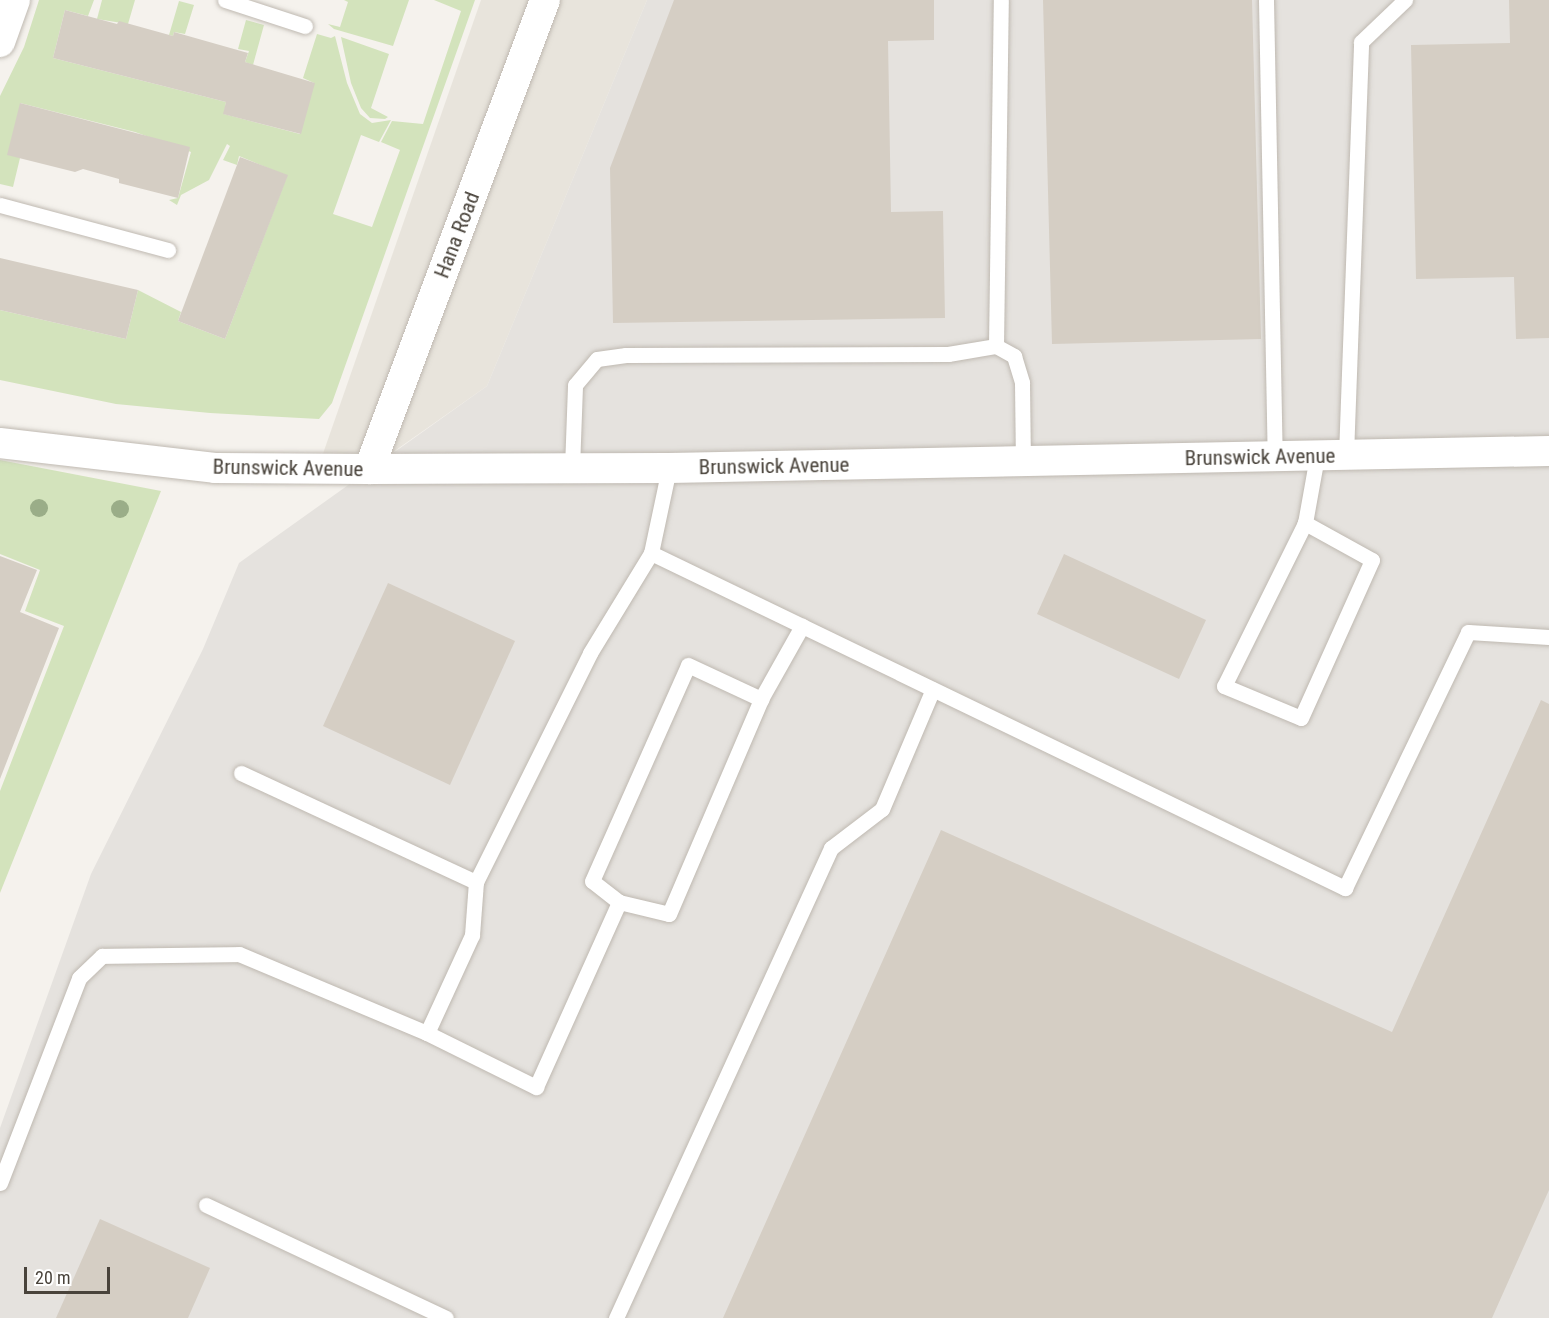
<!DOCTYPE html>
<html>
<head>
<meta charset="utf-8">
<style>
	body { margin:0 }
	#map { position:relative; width:1549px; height:1318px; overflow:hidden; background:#f5f2ed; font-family:"Roboto Condensed",sans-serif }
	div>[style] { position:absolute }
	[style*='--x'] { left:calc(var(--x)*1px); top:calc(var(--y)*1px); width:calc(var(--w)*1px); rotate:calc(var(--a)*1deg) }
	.residential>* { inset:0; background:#e8e4dc }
	.industrial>* { inset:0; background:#e5e2de }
	.green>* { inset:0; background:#d3e3bc }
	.building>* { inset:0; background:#d5cec4 }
	.roads { filter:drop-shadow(0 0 2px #bfb9b1) drop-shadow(0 0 2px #bfb9b1) }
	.service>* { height:15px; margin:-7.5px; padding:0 7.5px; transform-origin:7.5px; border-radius:7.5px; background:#fff }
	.minor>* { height:30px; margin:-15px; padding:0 15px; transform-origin:15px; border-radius:15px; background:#fff }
	.trees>* { width:18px; height:18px; margin:-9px; border-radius:50%; background:#9aad88 }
	span { translate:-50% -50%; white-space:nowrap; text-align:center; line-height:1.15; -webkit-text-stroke:6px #fff; paint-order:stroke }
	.street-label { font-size:21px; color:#49433b }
	.scale { position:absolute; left:24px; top:1267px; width:86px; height:27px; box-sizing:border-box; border:3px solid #49433b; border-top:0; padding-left:8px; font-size:18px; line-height:21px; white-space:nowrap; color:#49433b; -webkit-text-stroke:4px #fff; paint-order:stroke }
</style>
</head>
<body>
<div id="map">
	<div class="residential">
		<div style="clip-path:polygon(481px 0,647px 0,487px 386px,369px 469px,318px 468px)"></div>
	</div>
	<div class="industrial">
		<div style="clip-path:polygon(647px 0,1549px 0,1549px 1318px,0 1318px,0 1128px,91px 874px,203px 649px,239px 563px,487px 386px)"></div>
	</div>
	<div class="green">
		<div style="clip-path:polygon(39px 0,94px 0,88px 16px,65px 10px,53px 58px,226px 102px,224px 114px,300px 134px,314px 83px,303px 78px,317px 34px,331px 38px,335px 36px,347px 83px,360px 114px,372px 123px,391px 120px,379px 142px,361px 135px,333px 214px,372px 227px,400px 150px,381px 142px,392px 121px,423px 124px,461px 11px,434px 0,475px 0,332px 403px,319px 419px,210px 413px,116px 404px,0 380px,0 310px,126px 339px,138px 290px,181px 312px,178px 321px,225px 339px,287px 176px,239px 156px,237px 165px,223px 160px,230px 146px,227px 144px,209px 180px,181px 195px,177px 205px,169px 200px,178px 198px,191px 152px,135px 132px,20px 103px,20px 158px,13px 187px,0 184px,0 96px,24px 47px)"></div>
		<div style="clip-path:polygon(102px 0,135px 0,128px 24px,97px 19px)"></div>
		<div style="clip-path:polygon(344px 0,409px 0,393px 46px,334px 29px,328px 24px,340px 27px,348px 2px)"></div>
		<div style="clip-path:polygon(179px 1px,194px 5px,185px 34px,174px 32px,173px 36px,169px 35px)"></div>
		<div style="clip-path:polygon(246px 20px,264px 25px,253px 65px,245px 62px,249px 51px,238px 49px)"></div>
		<div style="clip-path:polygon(341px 37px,389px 54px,371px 108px,388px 117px,385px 119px,370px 118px,361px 108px,351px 83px)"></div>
		<div style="clip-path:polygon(0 460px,161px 491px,0 893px,0 791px,64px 626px,25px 611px,40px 570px,0 554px)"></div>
	</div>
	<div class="building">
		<div style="clip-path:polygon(674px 0,934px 0,934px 40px,888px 41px,891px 212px,943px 211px,945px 318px,613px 323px,610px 168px)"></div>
		<div style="clip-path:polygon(1043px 0,1252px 0,1261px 339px,1052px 344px)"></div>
		<div style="clip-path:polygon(1509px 0,1549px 0,1549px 338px,1516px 339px,1514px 277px,1416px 279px,1411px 45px,1510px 43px)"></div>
		<div style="clip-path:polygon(65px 10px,117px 24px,119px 21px,173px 36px,174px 32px,248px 53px,245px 62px,315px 83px,301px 134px,223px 114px,226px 102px,53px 58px)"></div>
		<div style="clip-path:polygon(20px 103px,190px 147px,178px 198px,119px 183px,119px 179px,83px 169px,75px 172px,7px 155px)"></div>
		<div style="clip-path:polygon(240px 157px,288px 175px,225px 339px,178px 321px)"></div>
		<div style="clip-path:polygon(0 258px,138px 290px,126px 339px,0 310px)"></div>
		<div style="clip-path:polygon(1064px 554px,1206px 620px,1179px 679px,1037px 614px)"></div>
		<div style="clip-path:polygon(0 556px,37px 570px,20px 612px,59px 628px,0 779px)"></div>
		<div style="clip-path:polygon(388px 583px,515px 641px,450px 785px,323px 726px)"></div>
		<div style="clip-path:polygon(1541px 700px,1549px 704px,1549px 1190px,1492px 1318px,723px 1318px,941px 830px,1392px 1032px)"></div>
		<div style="clip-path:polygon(100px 1219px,210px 1268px,188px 1318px,56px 1318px)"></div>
	</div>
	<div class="roads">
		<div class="service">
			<div style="--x:225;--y:0;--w:84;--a:18"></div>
			<div style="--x:1266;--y:0;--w:456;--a:88.9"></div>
			<div style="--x:0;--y:205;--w:174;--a:15"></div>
			<div style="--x:996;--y:346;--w:346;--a:-89.2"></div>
			<div style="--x:1346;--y:455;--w:413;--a:-87.9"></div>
			<div style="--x:1361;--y:42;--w:61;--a:-43.7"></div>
			<div style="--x:572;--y:468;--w:83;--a:-87.9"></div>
			<div style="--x:575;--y:385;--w:34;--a:-50"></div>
			<div style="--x:597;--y:359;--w:29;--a:-8"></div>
			<div style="--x:626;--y:355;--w:322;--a:-0.2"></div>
			<div style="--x:948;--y:354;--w:49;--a:-9.5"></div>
			<div style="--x:996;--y:346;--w:21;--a:29"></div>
			<div style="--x:1014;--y:356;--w:28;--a:73"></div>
			<div style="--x:1022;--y:383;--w:78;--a:89.3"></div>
			<div style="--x:1305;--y:523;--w:182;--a:116.4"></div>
			<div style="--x:1224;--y:686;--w:83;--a:22.6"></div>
			<div style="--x:1301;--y:718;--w:173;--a:-65.8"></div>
			<div style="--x:1372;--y:560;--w:77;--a:-151.1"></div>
			<div style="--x:1305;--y:523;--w:68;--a:-79.8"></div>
			<div style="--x:651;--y:553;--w:771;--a:25.77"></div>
			<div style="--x:1345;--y:888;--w:284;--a:-64.3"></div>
			<div style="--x:1468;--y:632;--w:81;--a:3.5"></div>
			<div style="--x:241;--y:773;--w:259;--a:24.9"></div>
			<div style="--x:476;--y:882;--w:256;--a:-63.5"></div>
			<div style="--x:590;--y:653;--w:117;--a:-58.6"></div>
			<div style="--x:651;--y:553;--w:87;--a:-78"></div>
			<div style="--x:619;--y:902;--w:34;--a:-142"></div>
			<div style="--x:592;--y:881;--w:236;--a:-66"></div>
			<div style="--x:688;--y:665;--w:81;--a:25"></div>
			<div style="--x:427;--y:1033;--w:122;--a:26.4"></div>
			<div style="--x:536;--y:1087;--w:203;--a:-65.8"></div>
			<div style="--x:619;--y:902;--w:51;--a:13.5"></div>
			<div style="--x:669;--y:914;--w:234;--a:-66.8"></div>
			<div style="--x:761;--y:699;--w:84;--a:-60.7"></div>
			<div style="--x:0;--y:1183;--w:220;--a:-68.9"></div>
			<div style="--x:79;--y:978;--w:32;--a:-44"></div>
			<div style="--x:102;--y:956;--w:137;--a:-0.8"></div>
			<div style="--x:239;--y:954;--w:204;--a:22.8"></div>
			<div style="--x:427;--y:1033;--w:108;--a:-65.3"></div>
			<div style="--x:472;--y:935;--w:53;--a:-85.7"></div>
			<div style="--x:206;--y:1205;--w:265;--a:25.2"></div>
			<div style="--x:616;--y:1318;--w:517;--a:-65.42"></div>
			<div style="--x:831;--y:848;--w:64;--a:-37.4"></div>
			<div style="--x:882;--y:809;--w:130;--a:-67"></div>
		</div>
		<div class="minor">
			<div style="--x:0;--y:42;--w:45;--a:-70.3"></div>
			<div style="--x:0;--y:443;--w:216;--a:6.6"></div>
			<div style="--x:215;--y:468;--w:154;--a:0.4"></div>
			<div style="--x:369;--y:469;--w:300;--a:-0.2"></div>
			<div style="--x:669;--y:468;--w:880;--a:-1.11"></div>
			<div style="--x:369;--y:469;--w:501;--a:-69.43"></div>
		</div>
	</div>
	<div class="trees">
		<div style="left:39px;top:508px"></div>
		<div style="left:120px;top:509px"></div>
	</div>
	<div class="street-label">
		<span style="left:457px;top:235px;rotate:-69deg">Hana Road</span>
		<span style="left:1260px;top:457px;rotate:-1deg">Brunswick Avenue</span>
		<span style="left:774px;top:466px;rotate:-1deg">Brunswick Avenue</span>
		<span style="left:288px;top:468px;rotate:1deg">Brunswick Avenue</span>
	</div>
	<div class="scale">20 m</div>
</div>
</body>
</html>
